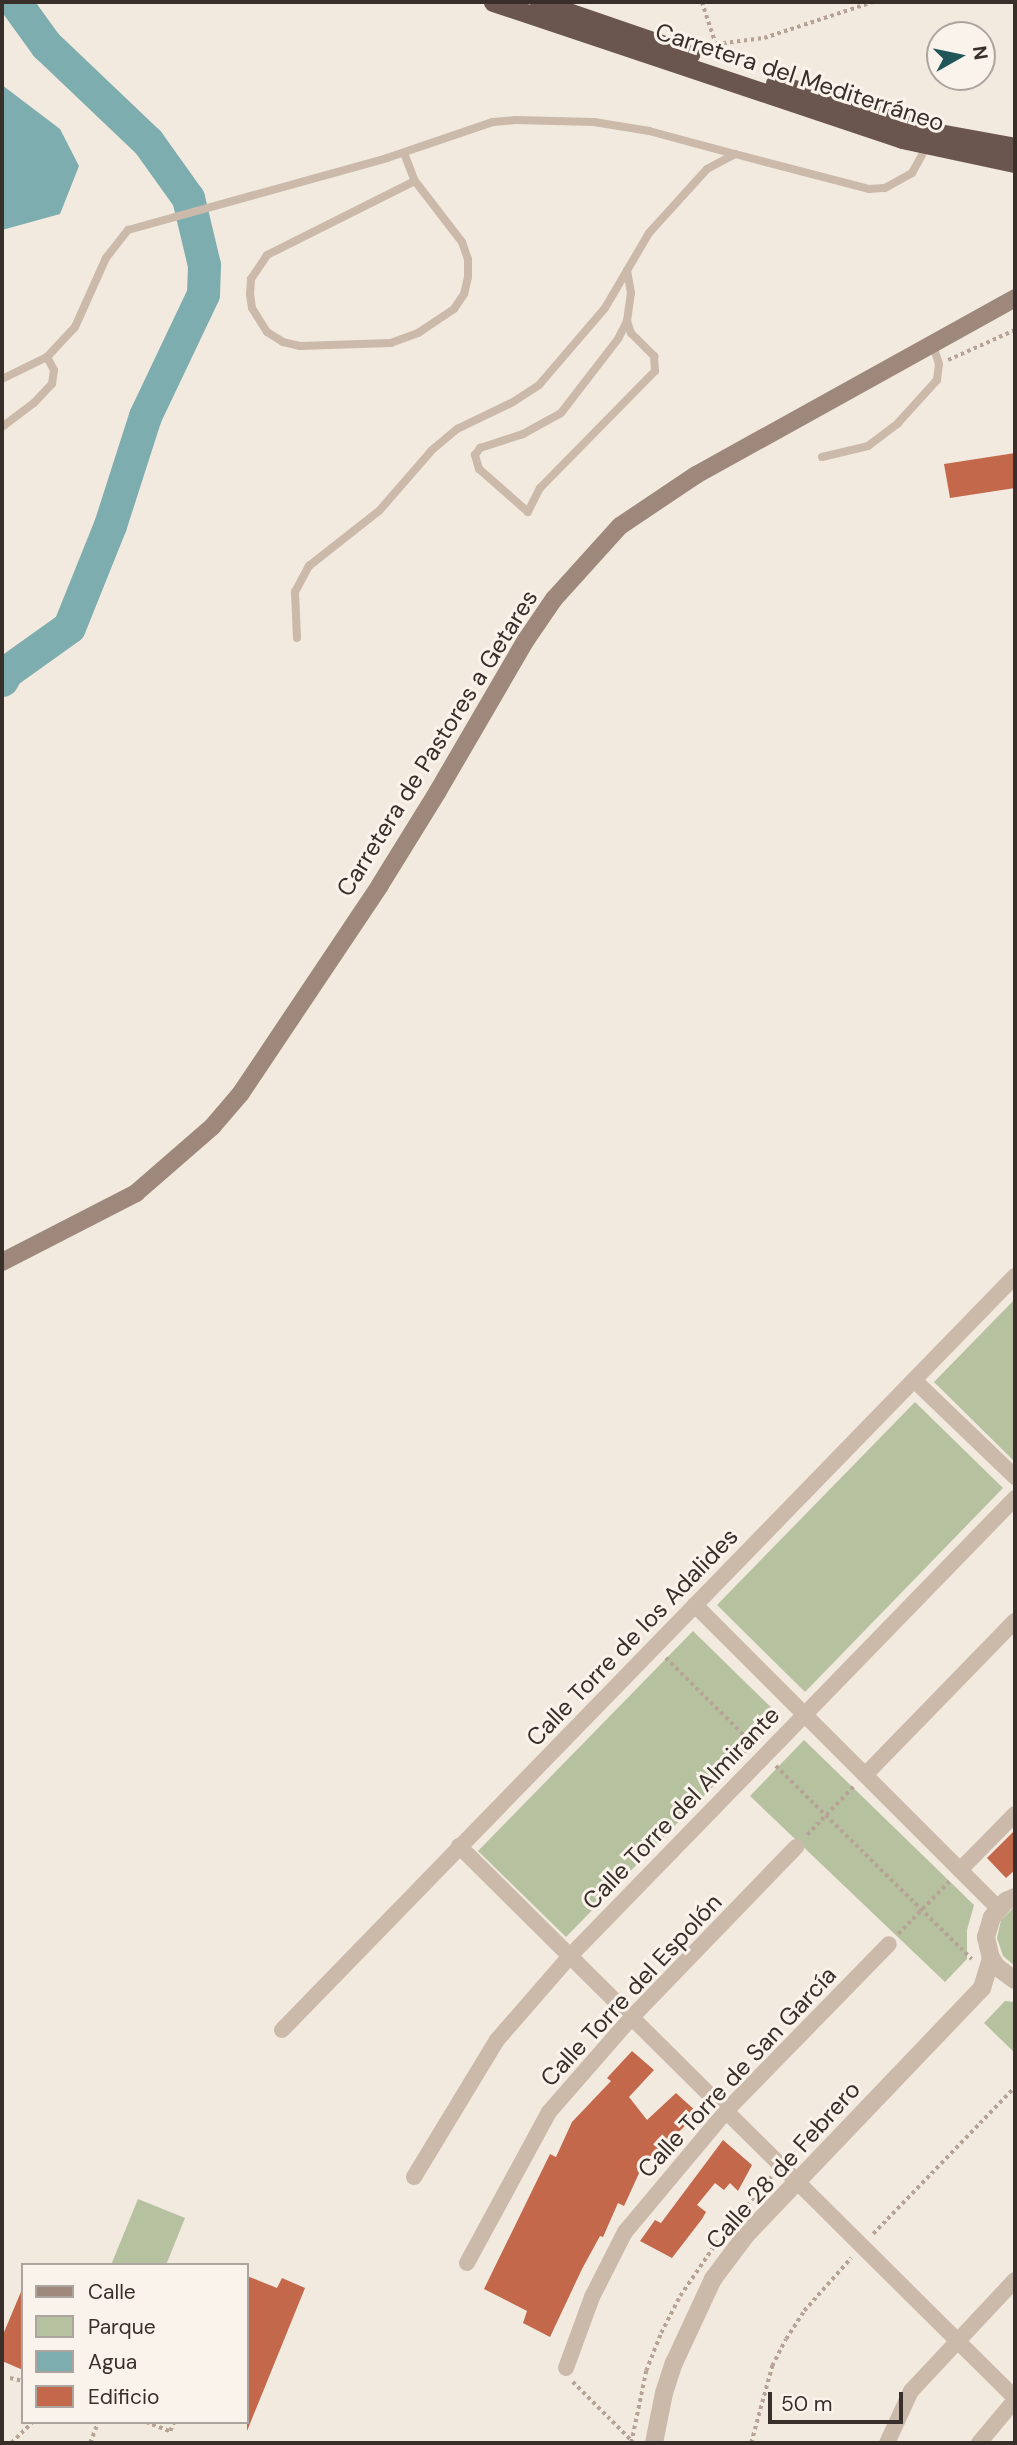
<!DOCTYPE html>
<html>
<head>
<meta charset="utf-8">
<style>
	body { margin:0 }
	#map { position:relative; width:1017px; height:2445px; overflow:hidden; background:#f2e9df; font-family:"DM Sans",sans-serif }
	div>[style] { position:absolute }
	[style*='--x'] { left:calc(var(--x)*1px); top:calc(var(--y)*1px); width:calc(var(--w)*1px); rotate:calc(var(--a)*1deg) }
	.green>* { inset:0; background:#b6c29f }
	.water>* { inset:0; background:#7eadaf }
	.river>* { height:33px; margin:-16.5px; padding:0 16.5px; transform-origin:16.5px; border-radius:16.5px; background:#7eadaf }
	.building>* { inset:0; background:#c4684b }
	.path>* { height:3.5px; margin-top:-1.75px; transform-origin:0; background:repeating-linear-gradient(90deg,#b7a395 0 3.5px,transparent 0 7px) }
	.service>* { height:8px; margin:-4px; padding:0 4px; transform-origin:4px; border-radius:4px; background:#cbb9aa }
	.minor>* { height:16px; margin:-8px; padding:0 8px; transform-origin:8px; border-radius:8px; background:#cbb9aa }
	.tertiary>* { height:18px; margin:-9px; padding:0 9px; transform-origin:9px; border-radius:9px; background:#cbb9aa }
	.secondary>* { height:18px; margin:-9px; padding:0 9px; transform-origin:9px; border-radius:9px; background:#9e887c }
	.trunk>* { height:19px; margin:-9.5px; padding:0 9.5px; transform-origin:9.5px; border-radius:9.5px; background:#6a564e }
	span { translate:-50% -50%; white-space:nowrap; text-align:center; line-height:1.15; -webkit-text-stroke:6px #faf3eb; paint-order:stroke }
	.street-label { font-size:24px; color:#382e2a }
	.frame { position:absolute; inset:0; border:4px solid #382e2a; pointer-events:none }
	.legend { position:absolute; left:21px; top:2263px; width:228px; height:161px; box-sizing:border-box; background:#faf3eb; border:2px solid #aca49e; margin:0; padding:9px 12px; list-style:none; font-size:21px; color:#382e2a }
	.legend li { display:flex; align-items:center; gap:14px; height:35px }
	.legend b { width:35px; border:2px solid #aca49e }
	.north { position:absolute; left:926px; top:21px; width:70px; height:70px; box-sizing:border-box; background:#faf3eb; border:2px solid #aca49e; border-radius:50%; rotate:81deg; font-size:19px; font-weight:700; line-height:28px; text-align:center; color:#382e2a }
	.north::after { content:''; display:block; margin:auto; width:24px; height:32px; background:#20565a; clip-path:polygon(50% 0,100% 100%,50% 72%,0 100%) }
	.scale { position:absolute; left:768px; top:2392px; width:135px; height:32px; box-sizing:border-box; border:4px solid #382e2a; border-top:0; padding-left:9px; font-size:21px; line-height:24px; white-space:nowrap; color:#382e2a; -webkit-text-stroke:5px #faf3eb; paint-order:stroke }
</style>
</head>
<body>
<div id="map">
	<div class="green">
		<div style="clip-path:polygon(1015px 1299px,1015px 1462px,934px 1382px)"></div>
		<div style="clip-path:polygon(915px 1402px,1003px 1488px,805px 1692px,717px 1605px)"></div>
		<div style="clip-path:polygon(693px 1631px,781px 1717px,566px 1937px,478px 1851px)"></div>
		<div style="clip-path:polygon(804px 1740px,974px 1905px,967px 1930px,967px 1959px,945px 1982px,750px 1796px)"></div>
		<div style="clip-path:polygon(1015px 1906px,1015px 1966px,1003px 1956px,997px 1938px,1001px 1920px)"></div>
		<div style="clip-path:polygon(1005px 2001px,1015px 2002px,1015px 2053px,984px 2023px)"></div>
		<div style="clip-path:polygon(138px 2199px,185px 2218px,166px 2265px,111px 2265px)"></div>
	</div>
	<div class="water">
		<div style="clip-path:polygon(2px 85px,60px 129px,79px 166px,60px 214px,2px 230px)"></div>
	</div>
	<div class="river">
		<div style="--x:2;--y:680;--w:9;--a:-63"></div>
		<div style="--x:6;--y:672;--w:77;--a:-35.5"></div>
		<div style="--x:69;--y:627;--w:110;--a:-68.1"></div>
		<div style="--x:110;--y:525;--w:114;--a:-72.2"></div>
		<div style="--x:145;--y:416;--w:135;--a:-64.6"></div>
		<div style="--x:203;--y:294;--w:29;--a:-88"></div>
		<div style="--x:204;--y:265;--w:69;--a:-103.4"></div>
		<div style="--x:188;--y:198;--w:69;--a:-125.5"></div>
		<div style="--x:148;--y:142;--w:141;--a:-136.4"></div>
		<div style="--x:46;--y:45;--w:53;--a:-125.8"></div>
	</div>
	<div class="building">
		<div style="clip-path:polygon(1015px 453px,1015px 488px,950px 498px,944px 464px)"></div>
		<div style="clip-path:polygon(1015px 1830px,1015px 1870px,1006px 1878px,987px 1858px)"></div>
		<div style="clip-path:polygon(632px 2051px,654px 2070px,629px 2097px,647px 2120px,676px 2093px,698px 2113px,641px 2169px,624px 2206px,618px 2203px,603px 2237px,600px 2236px,582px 2269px,550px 2337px,523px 2323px,527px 2311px,484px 2289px,550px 2154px,556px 2157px,572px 2122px,611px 2081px,607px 2078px)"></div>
		<div style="clip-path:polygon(723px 2140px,752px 2165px,738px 2191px,730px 2183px,724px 2190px,715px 2183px,697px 2205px,706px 2212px,702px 2219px,672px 2258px,640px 2241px,655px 2220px,661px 2223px)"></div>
		<div style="clip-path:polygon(247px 2276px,277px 2288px,282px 2278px,305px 2288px,247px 2431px)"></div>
		<div style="clip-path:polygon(23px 2287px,23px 2370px,2px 2361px,2px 2337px)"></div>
	</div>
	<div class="path">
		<div style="--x:702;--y:2;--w:44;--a:71.6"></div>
		<div style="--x:716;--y:44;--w:13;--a:90"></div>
		<div style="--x:716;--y:44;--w:48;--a:-7.1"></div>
		<div style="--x:764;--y:38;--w:115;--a:-18.3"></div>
		<div style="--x:948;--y:360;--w:73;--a:-24.1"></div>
		<div style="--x:666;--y:1658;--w:125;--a:44.7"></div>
		<div style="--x:776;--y:1766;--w:275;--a:44.6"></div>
		<div style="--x:807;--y:1835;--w:69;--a:-46.2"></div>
		<div style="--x:898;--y:1934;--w:73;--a:-45.6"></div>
		<div style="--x:793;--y:2155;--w:91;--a:-45"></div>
		<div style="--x:742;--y:2211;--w:45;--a:-49.5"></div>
		<div style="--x:873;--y:2234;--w:204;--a:-46"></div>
		<div style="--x:10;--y:2378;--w:13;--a:13"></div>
		<div style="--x:573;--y:2382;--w:82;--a:45"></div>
		<div style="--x:146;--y:2422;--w:26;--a:21"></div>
		<div style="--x:170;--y:2431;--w:10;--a:-66"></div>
		<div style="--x:11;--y:2443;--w:30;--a:-44"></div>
		<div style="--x:90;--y:2443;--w:22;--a:-69"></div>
		<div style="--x:631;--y:2443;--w:74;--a:-78.2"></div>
		<div style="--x:646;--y:2371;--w:41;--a:-68.5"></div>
		<div style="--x:661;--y:2333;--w:42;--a:-62.8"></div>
		<div style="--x:680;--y:2296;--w:69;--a:-55.6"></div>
		<div style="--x:751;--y:2443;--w:80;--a:-74.7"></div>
		<div style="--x:772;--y:2366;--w:30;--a:-63"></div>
		<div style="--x:786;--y:2339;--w:33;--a:-57"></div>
		<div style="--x:804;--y:2311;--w:71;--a:-48.4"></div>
	</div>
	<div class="service">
		<div style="--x:404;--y:153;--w:30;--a:69"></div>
		<div style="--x:415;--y:181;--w:77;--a:52.4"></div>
		<div style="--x:462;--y:242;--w:18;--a:71"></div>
		<div style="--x:468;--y:259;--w:18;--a:90"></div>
		<div style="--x:468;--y:277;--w:17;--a:103"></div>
		<div style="--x:464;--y:294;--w:18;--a:124"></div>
		<div style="--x:454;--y:309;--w:43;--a:146.3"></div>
		<div style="--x:418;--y:333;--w:29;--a:160"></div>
		<div style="--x:391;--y:343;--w:91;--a:178.1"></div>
		<div style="--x:300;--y:346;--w:17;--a:-167"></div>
		<div style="--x:283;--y:342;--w:19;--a:-148"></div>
		<div style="--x:267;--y:332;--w:28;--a:-122"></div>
		<div style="--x:252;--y:308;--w:14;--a:-98"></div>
		<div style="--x:250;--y:294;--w:15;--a:-86"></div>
		<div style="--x:251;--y:279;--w:29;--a:-56"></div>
		<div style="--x:267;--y:255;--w:165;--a:-26.6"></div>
		<div style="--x:627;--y:321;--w:13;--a:72"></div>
		<div style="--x:631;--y:333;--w:33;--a:45"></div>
		<div style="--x:654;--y:356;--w:15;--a:86"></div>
		<div style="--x:655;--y:371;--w:164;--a:134.5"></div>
		<div style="--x:540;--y:488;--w:27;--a:117"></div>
		<div style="--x:528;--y:512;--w:65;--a:-138.7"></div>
		<div style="--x:479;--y:469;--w:15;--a:-106"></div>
		<div style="--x:475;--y:455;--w:9;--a:-54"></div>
		<div style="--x:480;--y:448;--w:45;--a:-18"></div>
		<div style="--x:523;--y:434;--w:43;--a:-28.9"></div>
		<div style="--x:561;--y:413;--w:93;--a:-52.4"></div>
		<div style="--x:618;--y:339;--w:20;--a:-63"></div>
		<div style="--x:627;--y:321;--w:28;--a:-82"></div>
		<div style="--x:631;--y:293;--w:23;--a:-100"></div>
		<div style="--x:2;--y:379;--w:50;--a:-26.1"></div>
		<div style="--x:47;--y:357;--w:41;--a:-47"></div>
		<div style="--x:75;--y:327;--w:76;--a:-65.8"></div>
		<div style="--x:106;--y:258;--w:36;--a:-52"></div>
		<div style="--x:128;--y:230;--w:269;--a:-15.5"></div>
		<div style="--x:387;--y:158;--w:112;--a:-18.8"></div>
		<div style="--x:493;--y:122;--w:22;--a:-5"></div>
		<div style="--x:515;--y:120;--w:79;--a:1.5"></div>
		<div style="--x:594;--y:122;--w:56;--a:9.3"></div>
		<div style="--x:649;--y:131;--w:89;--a:15"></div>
		<div style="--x:2;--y:427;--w:40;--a:-37"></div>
		<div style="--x:34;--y:403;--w:26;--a:-47"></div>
		<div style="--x:52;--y:384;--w:14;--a:-82"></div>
		<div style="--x:54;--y:370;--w:15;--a:-118"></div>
		<div style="--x:822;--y:457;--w:47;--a:-13.4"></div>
		<div style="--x:868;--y:446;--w:38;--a:-37"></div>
		<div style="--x:898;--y:423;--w:58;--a:-47.8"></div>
		<div style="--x:937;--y:380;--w:16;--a:-83"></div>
		<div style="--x:939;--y:364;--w:20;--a:-108"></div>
		<div style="--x:297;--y:638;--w:46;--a:-92.5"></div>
		<div style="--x:295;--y:592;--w:30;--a:-62"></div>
		<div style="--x:309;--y:566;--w:89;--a:-38.2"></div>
		<div style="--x:379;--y:511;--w:81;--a:-49"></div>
		<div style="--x:432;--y:450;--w:33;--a:-40"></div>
		<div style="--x:457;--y:429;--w:62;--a:-25.7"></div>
		<div style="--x:513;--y:402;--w:31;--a:-33"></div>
		<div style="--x:539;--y:385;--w:101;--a:-49.4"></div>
		<div style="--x:605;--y:308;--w:87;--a:-59.6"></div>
		<div style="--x:649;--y:233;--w:86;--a:-47.8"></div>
		<div style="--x:707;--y:169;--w:32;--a:-28"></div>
		<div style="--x:735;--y:154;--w:138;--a:14.6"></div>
		<div style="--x:869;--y:189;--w:16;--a:-4"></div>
		<div style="--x:885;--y:188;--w:31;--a:-29"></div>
		<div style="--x:912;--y:173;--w:31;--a:-61"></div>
	</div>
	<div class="minor">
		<div style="--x:914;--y:1380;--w:140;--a:43.8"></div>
		<div style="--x:695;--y:1605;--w:429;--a:45"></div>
		<div style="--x:865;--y:1775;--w:215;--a:-45.8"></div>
		<div style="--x:459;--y:1846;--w:783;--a:44.79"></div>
		<div style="--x:960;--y:1870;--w:78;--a:-45.5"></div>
		<div style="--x:282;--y:2030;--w:1052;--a:-45.81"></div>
		<div style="--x:414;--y:2177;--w:160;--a:-58.8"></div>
		<div style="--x:497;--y:2040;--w:111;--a:-49"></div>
		<div style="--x:570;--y:1956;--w:639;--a:-45.82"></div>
		<div style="--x:467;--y:2263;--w:172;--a:-61.5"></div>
		<div style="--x:549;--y:2112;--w:125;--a:-48.9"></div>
		<div style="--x:631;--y:2018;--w:238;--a:-46"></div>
		<div style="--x:566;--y:2368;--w:76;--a:-69.9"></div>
		<div style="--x:592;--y:2297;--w:73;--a:-63.1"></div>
		<div style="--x:625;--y:2232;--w:158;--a:-50.1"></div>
		<div style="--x:726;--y:2111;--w:233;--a:-45.7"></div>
		<div style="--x:887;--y:2443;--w:57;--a:-65.2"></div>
		<div style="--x:911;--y:2391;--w:152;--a:-46.9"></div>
		<div style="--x:979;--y:2443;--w:56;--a:-50.1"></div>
	</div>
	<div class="tertiary">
		<div style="--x:1015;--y:1897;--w:10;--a:156"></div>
		<div style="--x:1006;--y:1901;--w:21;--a:131"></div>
		<div style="--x:992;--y:1917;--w:21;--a:107"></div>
		<div style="--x:986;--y:1937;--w:22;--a:77"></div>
		<div style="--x:991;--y:1958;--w:11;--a:56"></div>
		<div style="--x:997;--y:1967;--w:22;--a:36"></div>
		<div style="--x:654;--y:2443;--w:51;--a:-78.7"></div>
		<div style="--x:664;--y:2393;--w:32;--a:-72"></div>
		<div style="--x:674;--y:2363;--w:93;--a:-65.1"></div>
		<div style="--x:713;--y:2279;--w:55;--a:-53.1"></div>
		<div style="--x:746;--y:2235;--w:342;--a:-46.3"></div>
		<div style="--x:982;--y:1988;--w:31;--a:-73"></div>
	</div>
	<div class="secondary">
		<div style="--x:2;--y:1262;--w:151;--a:-27.2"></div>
		<div style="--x:136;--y:1193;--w:101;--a:-41"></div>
		<div style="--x:212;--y:1127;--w:45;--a:-49.5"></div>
		<div style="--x:241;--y:1093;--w:250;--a:-56.2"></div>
		<div style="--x:380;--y:885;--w:110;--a:-58.3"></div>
		<div style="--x:438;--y:791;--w:175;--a:-59.8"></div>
		<div style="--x:526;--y:640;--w:50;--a:-55.7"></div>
		<div style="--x:554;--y:599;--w:98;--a:-47.9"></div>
		<div style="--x:620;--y:526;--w:92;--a:-33.9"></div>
		<div style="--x:696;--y:475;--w:365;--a:-29"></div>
	</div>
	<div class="trunk">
		<div style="--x:493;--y:2;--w:431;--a:18.5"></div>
		<div style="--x:902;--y:139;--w:116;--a:12"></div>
		<div style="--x:539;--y:2;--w:160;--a:19"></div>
		<div style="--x:775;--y:83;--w:160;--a:17.4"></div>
		<div style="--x:928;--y:131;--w:88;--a:10.4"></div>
	</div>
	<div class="street-label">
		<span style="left:800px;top:77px;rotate:18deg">Carretera del Mediterráneo</span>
		<span style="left:437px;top:743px;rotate:-58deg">Carretera de Pastores a Getares</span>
		<span style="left:632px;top:1637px;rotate:-46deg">Calle Torre de los Adalides</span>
		<span style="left:681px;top:1808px;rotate:-46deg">Calle Torre del Almirante</span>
		<span style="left:631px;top:1990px;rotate:-47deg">Calle Torre del Espolón</span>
		<span style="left:737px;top:2072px;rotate:-47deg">Calle Torre de San García</span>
		<span style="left:783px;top:2165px;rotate:-48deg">Calle 28 de Febrero</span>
	</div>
	<div class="frame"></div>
	<ul class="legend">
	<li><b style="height:9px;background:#9e887c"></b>Calle</li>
	<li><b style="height:19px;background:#b6c29f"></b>Parque</li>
	<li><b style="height:19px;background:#7eadaf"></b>Agua</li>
	<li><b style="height:19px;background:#c4684b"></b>Edificio</li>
	</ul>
	<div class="north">N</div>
	<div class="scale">50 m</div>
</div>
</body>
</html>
